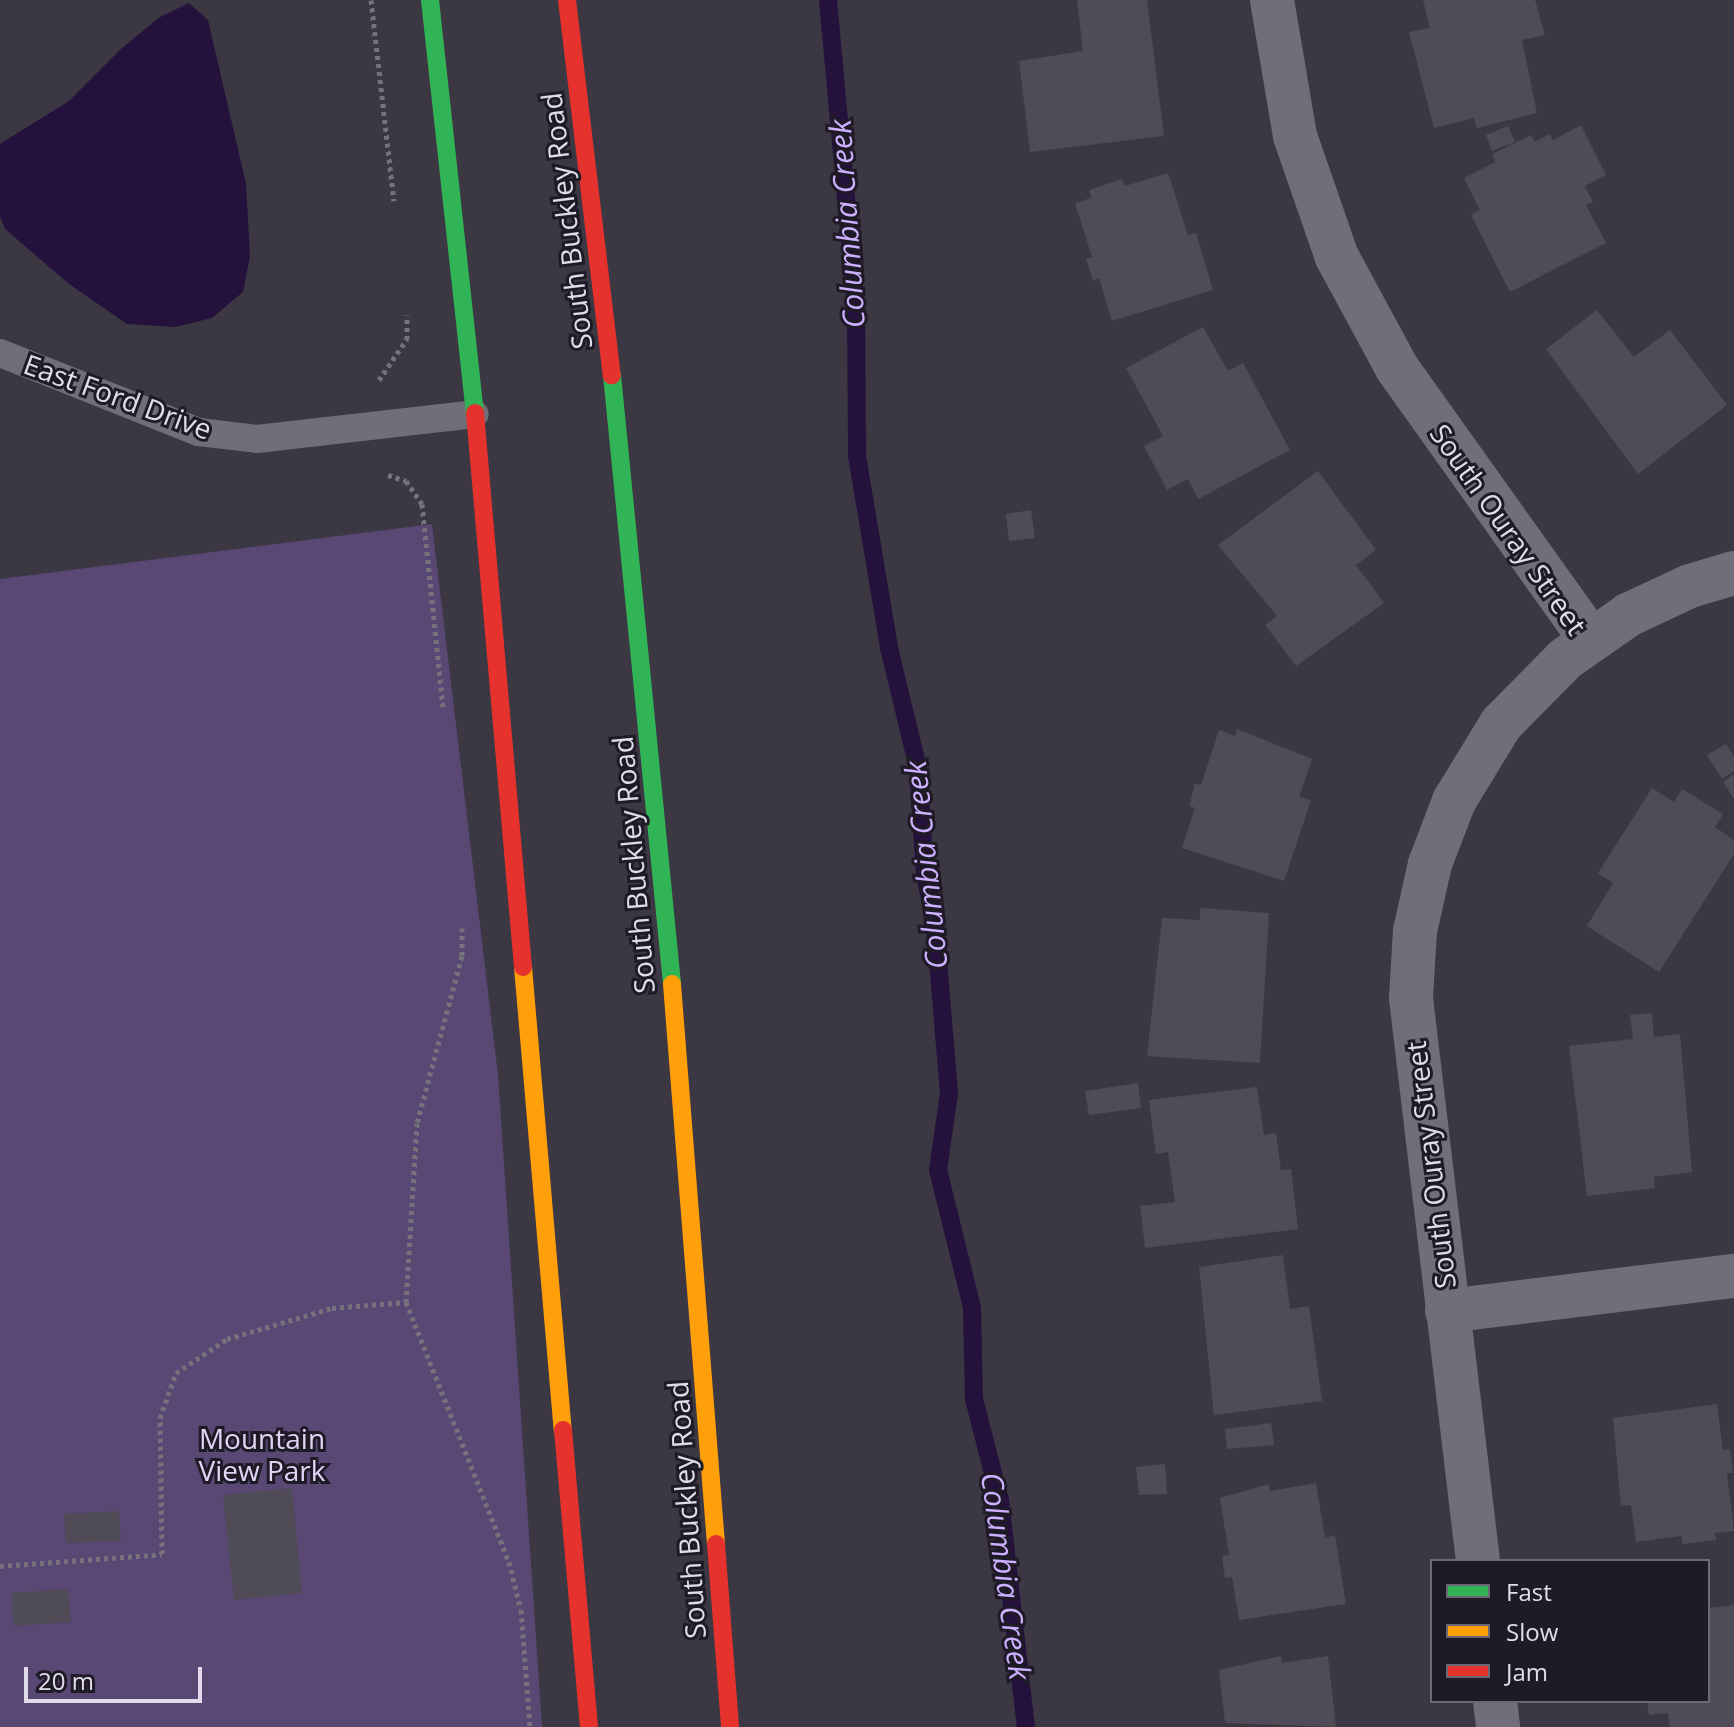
<!DOCTYPE html>
<html>
<head>
<meta charset="utf-8">
<style>
	body { margin:0 }
	#map { position:relative; width:1734px; height:1727px; overflow:hidden; background:#3b3743; font-family:"Open Sans",sans-serif }
	div>[style] { position:absolute }
	[style*='--x'] { left:calc(var(--x)*1px); top:calc(var(--y)*1px); width:calc(var(--w)*1px); rotate:calc(var(--a)*1deg) }
	.green>* { inset:0; background:#584873 }
	.water>* { inset:0; background:#24123c }
	.stream>* { height:18px; margin:-9px; padding:0 9px; transform-origin:9px; border-radius:9px; background:#24123c }
	.building>* { inset:0; background:#504c57 }
	.path>* { height:5px; margin-top:-2.5px; transform-origin:0; background:repeating-linear-gradient(90deg,#76727c 0 4px,transparent 0 8px) }
	.lane>* { height:28px; margin:-14px; padding:0 14px; transform-origin:14px; border-radius:14px; background:#716e79 }
	.street>* { height:44px; margin:-22px; padding:0 22px; transform-origin:22px; border-radius:22px; background:#716e79 }
	.fast>* { height:18px; margin:-9px; padding:0 9px; transform-origin:9px; border-radius:9px; background:#30b455 }
	.slow>* { height:18px; margin:-9px; padding:0 9px; transform-origin:9px; border-radius:9px; background:#ff9f0a }
	.jam>* { height:18px; margin:-9px; padding:0 9px; transform-origin:9px; border-radius:9px; background:#e5322d }
	span { translate:-50% -50%; white-space:nowrap; text-align:center; line-height:1.15; -webkit-text-stroke:6px #1f1b26; paint-order:stroke }
	.street-label { font-size:28px; color:#e1dceb }
	.park-label { font-size:28px; color:#dfd5f5 }
	.water-label { font-size:30px; color:#cdb0ff; font-style:italic }
	.legend { position:absolute; left:1430px; top:1559px; width:280px; height:144px; box-sizing:border-box; background:#1f1b26; border:2px solid #6d6875; margin:0; padding:10px 14px; list-style:none; font-size:24px; color:#e1dceb }
	.legend li { display:flex; align-items:center; gap:16px; height:40px }
	.legend b { width:40px; border:2px solid #6d6875 }
	.scale { position:absolute; left:24px; top:1667px; width:178px; height:36px; box-sizing:border-box; border:4px solid #e1dceb; border-top:0; padding-left:10px; font-size:24px; line-height:28px; white-space:nowrap; color:#e1dceb; -webkit-text-stroke:6px #1f1b26; paint-order:stroke }
</style>
</head>
<body>
<div id="map">
	<div class="green">
		<div style="clip-path:polygon(432px 524px,498px 1075px,542px 1727px,0 1727px,0 579px)"></div>
	</div>
	<div class="water">
		<div style="clip-path:polygon(189px 3px,208px 20px,246px 184px,250px 256px,243px 292px,212px 318px,175px 327px,127px 324px,69px 284px,5px 229px,0 217px,0 144px,69px 101px,122px 48px,160px 17px)"></div>
	</div>
	<div class="stream">
		<div style="--x:828;--y:0;--w:309;--a:84.8"></div>
		<div style="--x:856;--y:308;--w:148;--a:89.6"></div>
		<div style="--x:857;--y:456;--w:195;--a:80.5"></div>
		<div style="--x:889;--y:648;--w:123;--a:76.4"></div>
		<div style="--x:918;--y:768;--w:106;--a:86.2"></div>
		<div style="--x:925;--y:874;--w:51;--a:78.7"></div>
		<div style="--x:935;--y:924;--w:170;--a:85.3"></div>
		<div style="--x:949;--y:1093;--w:78;--a:98.1"></div>
		<div style="--x:938;--y:1170;--w:141;--a:76.1"></div>
		<div style="--x:972;--y:1307;--w:92;--a:88.8"></div>
		<div style="--x:974;--y:1399;--w:104;--a:75.6"></div>
		<div style="--x:1000;--y:1500;--w:228;--a:83.5"></div>
	</div>
	<div class="building">
		<div style="clip-path:polygon(1077px 0,1147px 0,1164px 136px,1030px 152px,1019px 61px,1083px 51px)"></div>
		<div style="clip-path:polygon(1423px 0,1535px 0,1545px 35px,1522px 40px,1537px 113px,1477px 128px,1474px 118px,1434px 128px,1409px 32px,1430px 28px)"></div>
		<div style="clip-path:polygon(1581px 125px,1606px 175px,1585px 186px,1593px 202px,1586px 205px,1606px 243px,1510px 292px,1471px 215px,1480px 210px,1464px 178px,1495px 162px,1492px 154px,1531px 135px,1535px 142px,1550px 134px,1553px 140px)"></div>
		<div style="clip-path:polygon(1508px 126px,1515px 142px,1492px 151px,1486px 135px)"></div>
		<div style="clip-path:polygon(1168px 173px,1188px 235px,1196px 233px,1213px 290px,1112px 321px,1099px 278px,1093px 281px,1086px 259px,1092px 257px,1075px 203px,1091px 198px,1089px 190px,1122px 179px,1125px 186px)"></div>
		<div style="clip-path:polygon(1597px 310px,1634px 357px,1670px 330px,1727px 405px,1638px 474px,1546px 349px)"></div>
		<div style="clip-path:polygon(1203px 327px,1228px 371px,1243px 363px,1290px 450px,1198px 499px,1188px 479px,1167px 490px,1144px 446px,1163px 436px,1126px 368px)"></div>
		<div style="clip-path:polygon(1318px 471px,1376px 550px,1356px 565px,1384px 603px,1296px 666px,1265px 625px,1277px 616px,1218px 545px)"></div>
		<div style="clip-path:polygon(1031px 510px,1035px 538px,1009px 541px,1006px 514px)"></div>
		<div style="clip-path:polygon(1237px 729px,1312px 759px,1299px 797px,1311px 800px,1284px 881px,1182px 848px,1195px 808px,1189px 806px,1195px 784px,1201px 785px,1219px 730px,1235px 736px)"></div>
		<div style="clip-path:polygon(1726px 744px,1734px 757px,1734px 771px,1722px 779px,1707px 755px)"></div>
		<div style="clip-path:polygon(1734px 774px,1734px 799px,1723px 782px)"></div>
		<div style="clip-path:polygon(1652px 788px,1674px 802px,1682px 789px,1723px 814px,1715px 827px,1734px 840px,1734px 854px,1659px 972px,1587px 926px,1613px 883px,1598px 873px)"></div>
		<div style="clip-path:polygon(1200px 908px,1269px 913px,1260px 1063px,1147px 1056px,1162px 918px,1200px 920px)"></div>
		<div style="clip-path:polygon(1652px 1013px,1654px 1037px,1680px 1034px,1692px 1172px,1654px 1177px,1655px 1188px,1587px 1196px,1569px 1046px,1633px 1039px,1630px 1015px)"></div>
		<div style="clip-path:polygon(1138px 1083px,1141px 1108px,1089px 1115px,1085px 1091px)"></div>
		<div style="clip-path:polygon(1257px 1087px,1264px 1135px,1276px 1133px,1281px 1170px,1291px 1169px,1298px 1229px,1145px 1248px,1140px 1206px,1175px 1202px,1168px 1152px,1156px 1154px,1149px 1100px)"></div>
		<div style="clip-path:polygon(1283px 1255px,1290px 1309px,1309px 1306px,1322px 1401px,1214px 1415px,1199px 1267px)"></div>
		<div style="clip-path:polygon(1717px 1404px,1723px 1450px,1730px 1449px,1733px 1473px,1727px 1473px,1734px 1531px,1715px 1533px,1716px 1540px,1683px 1544px,1681px 1536px,1636px 1542px,1631px 1505px,1621px 1506px,1613px 1418px)"></div>
		<div style="clip-path:polygon(1271px 1423px,1274px 1445px,1227px 1449px,1225px 1429px)"></div>
		<div style="clip-path:polygon(1165px 1464px,1167px 1494px,1139px 1495px,1136px 1467px)"></div>
		<div style="clip-path:polygon(1316px 1483px,1325px 1538px,1335px 1535px,1346px 1604px,1239px 1620px,1232px 1577px,1225px 1578px,1222px 1556px,1229px 1555px,1220px 1498px,1269px 1484px,1270px 1491px)"></div>
		<div style="clip-path:polygon(292px 1488px,302px 1593px,234px 1600px,223px 1495px)"></div>
		<div style="clip-path:polygon(119px 1511px,121px 1541px,66px 1543px,64px 1514px)"></div>
		<div style="clip-path:polygon(68px 1589px,71px 1622px,14px 1626px,11px 1593px)"></div>
		<div style="clip-path:polygon(1734px 1605px,1734px 1727px,1670px 1727px,1668px 1713px,1649px 1715px,1647px 1701px,1708px 1701px,1708px 1608px)"></div>
		<div style="clip-path:polygon(1281px 1656px,1282px 1663px,1328px 1656px,1336px 1727px,1225px 1723px,1219px 1670px)"></div>
	</div>
	<div class="path">
		<div style="--x:371;--y:0;--w:202;--a:83.5"></div>
		<div style="--x:379;--y:380;--w:50;--a:-55.7"></div>
		<div style="--x:407;--y:339;--w:24;--a:-90"></div>
		<div style="--x:388;--y:475;--w:19;--a:18"></div>
		<div style="--x:406;--y:481;--w:28;--a:55"></div>
		<div style="--x:422;--y:504;--w:204;--a:84.1"></div>
		<div style="--x:462;--y:928;--w:28;--a:90"></div>
		<div style="--x:462;--y:956;--w:173;--a:105.1"></div>
		<div style="--x:417;--y:1123;--w:179;--a:93.5"></div>
		<div style="--x:406;--y:1302;--w:280;--a:68.4"></div>
		<div style="--x:509;--y:1562;--w:49;--a:76"></div>
		<div style="--x:521;--y:1610;--w:117;--a:85.6"></div>
		<div style="--x:0;--y:1566;--w:162;--a:-4.2"></div>
		<div style="--x:162;--y:1554;--w:136;--a:-90.8"></div>
		<div style="--x:160;--y:1418;--w:48;--a:-70.4"></div>
		<div style="--x:176;--y:1373;--w:61;--a:-33.7"></div>
		<div style="--x:227;--y:1339;--w:109;--a:-16.4"></div>
		<div style="--x:332;--y:1308;--w:74;--a:-4.6"></div>
	</div>
	<div class="lane">
		<div style="--x:0;--y:353;--w:214;--a:21.7"></div>
		<div style="--x:199;--y:432;--w:58;--a:6.9"></div>
		<div style="--x:257;--y:439;--w:219;--a:-6.5"></div>
	</div>
	<div class="street">
		<div style="--x:1272;--y:0;--w:138;--a:80.4"></div>
		<div style="--x:1295;--y:136;--w:128;--a:70.9"></div>
		<div style="--x:1337;--y:257;--w:126;--a:61.6"></div>
		<div style="--x:1397;--y:368;--w:333;--a:54.5"></div>
		<div style="--x:1447;--y:1311;--w:289;--a:-7"></div>
		<div style="--x:1478;--y:1561;--w:567;--a:-96.79"></div>
		<div style="--x:1411;--y:998;--w:67;--a:-86.6"></div>
		<div style="--x:1415;--y:931;--w:69;--a:-77.4"></div>
		<div style="--x:1430;--y:864;--w:67;--a:-69.1"></div>
		<div style="--x:1454;--y:801;--w:90;--a:-58.6"></div>
		<div style="--x:1501;--y:724;--w:91;--a:-45.4"></div>
		<div style="--x:1565;--y:659;--w:77;--a:-34.9"></div>
		<div style="--x:1628;--y:615;--w:68;--a:-25.1"></div>
		<div style="--x:1690;--y:586;--w:46;--a:-16.5"></div>
		<div style="--x:1495;--y:1701;--w:26;--a:83"></div>
	</div>
	<div class="fast">
		<div style="--x:430;--y:0;--w:415;--a:83.8"></div>
		<div style="--x:612;--y:375;--w:612;--a:84.37"></div>
	</div>
	<div class="slow">
		<div style="--x:523;--y:967;--w:465;--a:85.1"></div>
		<div style="--x:672;--y:984;--w:562;--a:85.51"></div>
	</div>
	<div class="jam">
		<div style="--x:567;--y:0;--w:378;--a:83.2"></div>
		<div style="--x:475;--y:413;--w:556;--a:85.05"></div>
		<div style="--x:563;--y:1430;--w:298;--a:85"></div>
		<div style="--x:716;--y:1544;--w:184;--a:85.6"></div>
	</div>
	<div class="street-label">
		<span style="left:566px;top:221px;rotate:-97deg">South Buckley Road</span>
		<span style="left:118px;top:396px;rotate:20deg">East Ford Drive</span>
		<span style="left:1509px;top:529px;rotate:55deg">South Ouray Street</span>
		<span style="left:633px;top:865px;rotate:-95deg">South Buckley Road</span>
		<span style="left:1430px;top:1165px;rotate:-97deg">South Ouray Street</span>
		<span style="left:686px;top:1510px;rotate:-94deg">South Buckley Road</span>
	</div>
	<div class="park-label">
		<span style="left:262px;top:1454px">Mountain<br>View Park</span>
	</div>
	<div class="water-label">
		<span style="left:847px;top:224px;rotate:-94deg">Columbia Creek</span>
		<span style="left:926px;top:865px;rotate:-96deg">Columbia Creek</span>
		<span style="left:1006px;top:1576px;rotate:82deg">Columbia Creek</span>
	</div>
	<ul class="legend">
	<li><b style="height:10px;background:#30b455"></b>Fast</li>
	<li><b style="height:10px;background:#ff9f0a"></b>Slow</li>
	<li><b style="height:10px;background:#e5322d"></b>Jam</li>
	</ul>
	<div class="scale">20 m</div>
</div>
</body>
</html>
